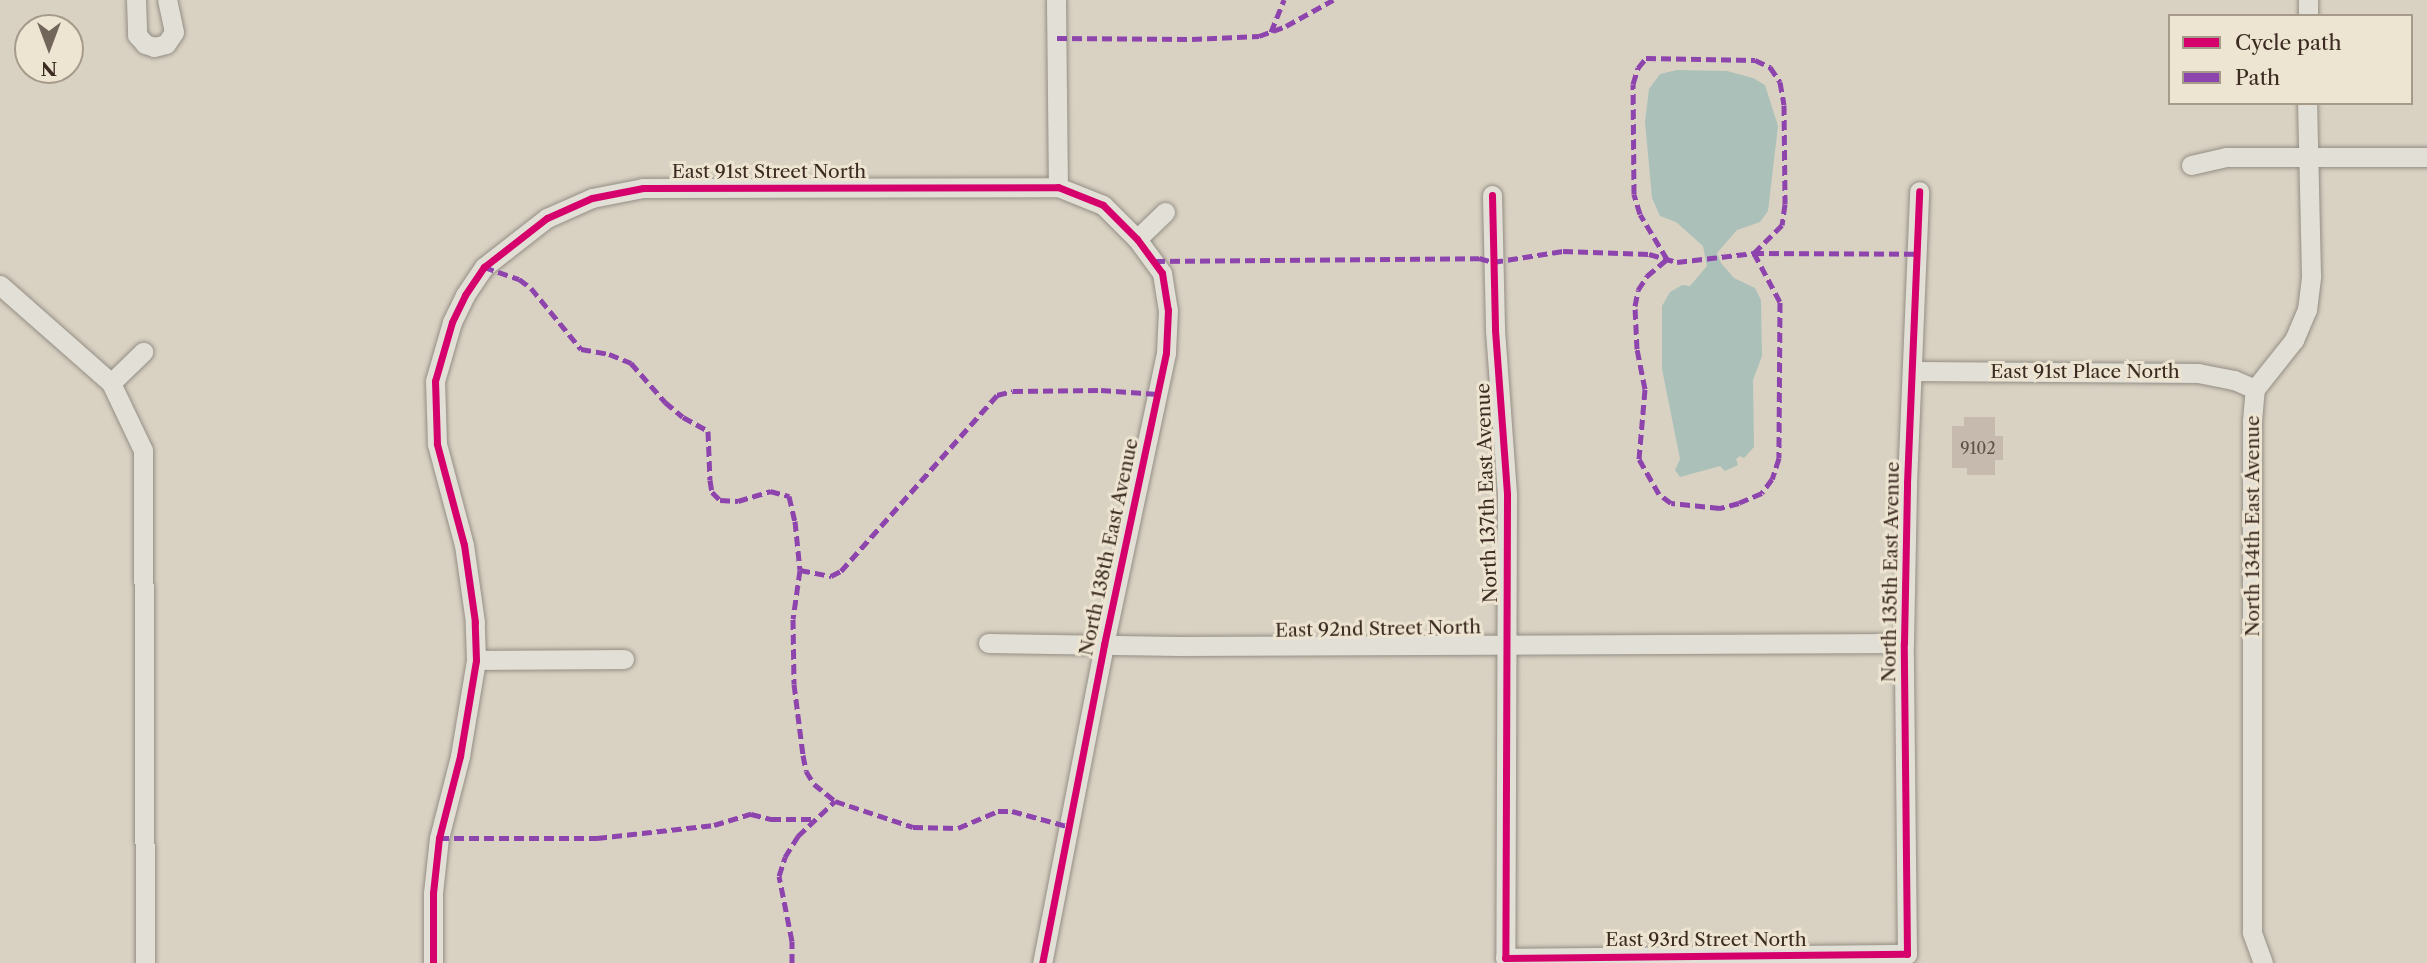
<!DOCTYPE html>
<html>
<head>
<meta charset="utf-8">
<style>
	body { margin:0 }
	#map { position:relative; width:2427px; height:963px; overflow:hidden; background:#d9d2c3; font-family:"Libre Caslon Text",serif }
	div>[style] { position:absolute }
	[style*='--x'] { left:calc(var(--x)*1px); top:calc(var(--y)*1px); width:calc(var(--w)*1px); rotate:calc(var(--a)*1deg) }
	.water>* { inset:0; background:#aac0b9 }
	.building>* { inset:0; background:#c6b9ad }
	.roads { filter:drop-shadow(0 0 2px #948e84) drop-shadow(0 0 2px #948e84) }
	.street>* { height:19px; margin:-9.5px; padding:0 9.5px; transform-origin:9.5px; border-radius:9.5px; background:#e2dfd7 }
	.quiet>* { height:5px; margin-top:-2.5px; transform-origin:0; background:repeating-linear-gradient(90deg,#8e44ad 0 10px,transparent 0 15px) }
	.cycleway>* { height:7px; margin:-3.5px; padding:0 3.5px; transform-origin:3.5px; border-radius:3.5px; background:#d6006c }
	span { translate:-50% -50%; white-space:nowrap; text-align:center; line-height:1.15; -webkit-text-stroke:6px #ede4d2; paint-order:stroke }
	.number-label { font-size:16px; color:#605146 }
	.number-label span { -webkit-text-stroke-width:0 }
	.street-label { font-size:19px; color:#3b2b21 }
	.legend { position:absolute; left:2168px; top:14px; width:245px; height:91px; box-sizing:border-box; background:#ede4d2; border:2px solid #a69a8b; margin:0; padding:9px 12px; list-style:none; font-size:21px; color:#3b2b21 }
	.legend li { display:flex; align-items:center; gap:14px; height:35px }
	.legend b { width:35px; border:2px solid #a69a8b }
	.north { position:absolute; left:14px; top:14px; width:70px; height:70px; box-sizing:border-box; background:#ede4d2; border:2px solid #a69a8b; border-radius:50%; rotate:180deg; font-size:19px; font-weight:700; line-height:28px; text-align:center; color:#3b2b21 }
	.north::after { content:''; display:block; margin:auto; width:24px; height:32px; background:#72655a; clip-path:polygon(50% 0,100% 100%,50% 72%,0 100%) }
</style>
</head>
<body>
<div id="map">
	<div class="water">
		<div style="clip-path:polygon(1677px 70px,1727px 71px,1753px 78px,1765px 85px,1778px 126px,1768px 211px,1760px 222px,1737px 230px,1717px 253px,1721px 263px,1734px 278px,1755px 288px,1761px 300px,1762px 356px,1753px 380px,1754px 447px,1744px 458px,1740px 456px,1736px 459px,1738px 465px,1725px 471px,1720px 466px,1680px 477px,1675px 470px,1680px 459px,1662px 369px,1662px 306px,1670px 292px,1682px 285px,1690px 286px,1707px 266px,1703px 246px,1676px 222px,1660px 216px,1652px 198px,1645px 122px,1649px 89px,1660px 74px)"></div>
	</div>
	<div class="building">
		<div style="clip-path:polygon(1964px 417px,1995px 417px,1995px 436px,2003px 436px,2003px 460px,1995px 460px,1995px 475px,1967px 475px,1967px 468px,1952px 468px,1952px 426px,1964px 426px)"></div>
	</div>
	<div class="roads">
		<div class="street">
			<div style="--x:136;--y:0;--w:35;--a:88"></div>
			<div style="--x:137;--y:35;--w:12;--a:48"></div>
			<div style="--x:145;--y:44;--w:9;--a:18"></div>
			<div style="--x:154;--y:47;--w:12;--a:-14"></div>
			<div style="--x:166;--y:44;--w:14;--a:-56"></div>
			<div style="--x:174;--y:32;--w:33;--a:-102"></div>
			<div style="--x:1056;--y:0;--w:187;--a:89.4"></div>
			<div style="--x:2308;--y:16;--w:16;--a:-90"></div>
			<div style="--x:2191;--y:165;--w:36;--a:-13"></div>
			<div style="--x:2226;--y:157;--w:201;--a:0"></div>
			<div style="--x:1492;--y:195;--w:135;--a:88.7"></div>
			<div style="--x:1495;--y:330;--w:165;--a:85.8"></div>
			<div style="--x:1507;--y:495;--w:463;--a:90.2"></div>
			<div style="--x:1505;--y:958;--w:402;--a:-0.6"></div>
			<div style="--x:1907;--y:954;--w:311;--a:-90.6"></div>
			<div style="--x:1904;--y:643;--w:160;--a:-88.9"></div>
			<div style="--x:1907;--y:483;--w:292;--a:-87.6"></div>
			<div style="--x:1137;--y:239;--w:39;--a:-44"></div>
			<div style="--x:0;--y:285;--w:148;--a:41.4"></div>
			<div style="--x:111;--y:383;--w:74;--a:64.5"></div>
			<div style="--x:143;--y:450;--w:513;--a:89.78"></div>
			<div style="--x:1913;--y:371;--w:285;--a:0.4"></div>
			<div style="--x:2198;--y:373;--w:37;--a:11"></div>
			<div style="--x:2234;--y:380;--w:23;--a:23"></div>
			<div style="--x:111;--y:383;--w:45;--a:-44.1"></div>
			<div style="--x:988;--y:643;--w:192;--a:0.9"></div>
			<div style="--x:1180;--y:646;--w:724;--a:-0.24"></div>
			<div style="--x:476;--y:660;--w:148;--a:-0.4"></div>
			<div style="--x:433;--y:963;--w:70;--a:-90"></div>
			<div style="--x:433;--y:893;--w:55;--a:-83.8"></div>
			<div style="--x:439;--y:838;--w:85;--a:-75.6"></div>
			<div style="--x:460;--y:756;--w:97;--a:-80.5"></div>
			<div style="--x:476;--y:660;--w:38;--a:-92"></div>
			<div style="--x:475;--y:622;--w:78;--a:-98.1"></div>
			<div style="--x:464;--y:545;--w:105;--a:-105"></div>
			<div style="--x:437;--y:444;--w:63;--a:-91.8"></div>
			<div style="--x:435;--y:381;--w:61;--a:-73.9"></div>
			<div style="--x:452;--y:322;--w:30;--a:-64"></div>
			<div style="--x:465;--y:295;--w:34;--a:-56"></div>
			<div style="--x:484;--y:267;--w:80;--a:-37.9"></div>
			<div style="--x:547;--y:218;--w:49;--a:-24"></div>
			<div style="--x:592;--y:198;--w:52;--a:-11.1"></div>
			<div style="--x:643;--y:188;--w:415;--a:-0.1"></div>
			<div style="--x:1058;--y:187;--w:48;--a:21.8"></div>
			<div style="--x:1103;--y:205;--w:48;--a:45"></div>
			<div style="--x:1137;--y:239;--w:42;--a:53.7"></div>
			<div style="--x:1162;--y:273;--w:37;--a:81"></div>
			<div style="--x:1168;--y:310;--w:43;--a:92.7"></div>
			<div style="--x:1166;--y:353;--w:299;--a:102"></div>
			<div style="--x:1104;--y:645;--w:324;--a:101"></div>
			<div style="--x:2263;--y:963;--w:33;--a:-110"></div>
			<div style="--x:2252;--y:932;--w:511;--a:-90"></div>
			<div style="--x:2252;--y:421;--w:32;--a:-85"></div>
			<div style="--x:2255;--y:389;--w:63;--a:-51.5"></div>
			<div style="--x:2294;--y:340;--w:33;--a:-67"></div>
			<div style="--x:2307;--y:310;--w:35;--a:-83"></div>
			<div style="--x:2311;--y:275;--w:172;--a:-91.3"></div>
		</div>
	</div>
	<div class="quiet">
		<div style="--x:1271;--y:32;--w:35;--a:-68"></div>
		<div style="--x:1057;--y:38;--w:135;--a:0.4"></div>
		<div style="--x:1192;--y:39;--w:67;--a:-2.6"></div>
		<div style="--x:1259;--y:36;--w:29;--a:-20"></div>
		<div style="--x:1286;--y:26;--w:54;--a:-29"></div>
		<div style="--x:1646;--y:58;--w:109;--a:1.1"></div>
		<div style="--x:1755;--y:60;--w:17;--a:25"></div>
		<div style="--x:1770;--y:67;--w:18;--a:56"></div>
		<div style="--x:1780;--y:82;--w:23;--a:80"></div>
		<div style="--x:1784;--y:105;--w:99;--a:89.4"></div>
		<div style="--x:1785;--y:204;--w:21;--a:98"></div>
		<div style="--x:1782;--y:225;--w:40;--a:135"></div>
		<div style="--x:1754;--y:253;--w:55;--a:62"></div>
		<div style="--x:1780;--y:302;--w:156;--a:90.4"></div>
		<div style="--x:1779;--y:458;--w:22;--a:108"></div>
		<div style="--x:1772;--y:479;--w:17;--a:126"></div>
		<div style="--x:1762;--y:493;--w:25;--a:157"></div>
		<div style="--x:1739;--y:503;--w:20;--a:165"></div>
		<div style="--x:1720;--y:508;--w:49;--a:-174.2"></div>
		<div style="--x:1671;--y:503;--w:15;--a:-143"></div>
		<div style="--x:1659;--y:494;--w:40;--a:-119.7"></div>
		<div style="--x:1639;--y:459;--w:70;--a:-85.1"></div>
		<div style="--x:1645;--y:389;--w:41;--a:-101.3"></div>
		<div style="--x:1637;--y:349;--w:43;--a:-92.7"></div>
		<div style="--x:1635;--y:306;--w:16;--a:-79"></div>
		<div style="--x:1638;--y:290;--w:17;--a:-57"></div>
		<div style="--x:1647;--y:276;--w:26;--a:-40"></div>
		<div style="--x:1667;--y:259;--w:52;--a:-121"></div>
		<div style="--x:1640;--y:214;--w:21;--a:-107"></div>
		<div style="--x:1634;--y:194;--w:110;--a:-90.5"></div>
		<div style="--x:1633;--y:84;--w:17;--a:-73"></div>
		<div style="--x:1638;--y:68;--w:13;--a:-51"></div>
		<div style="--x:1155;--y:261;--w:324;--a:-0.5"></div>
		<div style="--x:1479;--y:258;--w:15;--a:16"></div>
		<div style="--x:1493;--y:262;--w:71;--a:-8.9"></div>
		<div style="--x:1563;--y:251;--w:86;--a:2"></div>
		<div style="--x:1649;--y:254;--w:29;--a:16"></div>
		<div style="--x:1677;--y:262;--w:78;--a:-6.7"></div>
		<div style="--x:1754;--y:253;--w:164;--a:0.3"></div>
		<div style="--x:484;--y:267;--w:37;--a:19"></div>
		<div style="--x:519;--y:279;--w:15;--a:37"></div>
		<div style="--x:531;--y:288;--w:79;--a:50.7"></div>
		<div style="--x:581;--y:349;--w:28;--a:10"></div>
		<div style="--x:609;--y:354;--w:24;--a:22"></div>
		<div style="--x:631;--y:363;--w:52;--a:48.9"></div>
		<div style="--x:665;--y:402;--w:23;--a:40"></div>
		<div style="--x:683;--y:417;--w:29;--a:29"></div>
		<div style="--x:708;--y:431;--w:49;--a:87.7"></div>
		<div style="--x:710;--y:480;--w:12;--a:81"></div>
		<div style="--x:712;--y:492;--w:11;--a:45"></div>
		<div style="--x:720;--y:500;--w:18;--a:3"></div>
		<div style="--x:738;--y:501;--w:34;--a:-17"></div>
		<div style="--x:770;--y:491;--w:20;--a:15"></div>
		<div style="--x:789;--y:496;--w:26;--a:77"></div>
		<div style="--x:795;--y:521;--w:49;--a:84.2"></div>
		<div style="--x:800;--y:570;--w:49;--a:98.1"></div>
		<div style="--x:793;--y:619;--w:65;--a:89.1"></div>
		<div style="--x:794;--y:684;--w:72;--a:82.8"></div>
		<div style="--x:803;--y:755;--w:16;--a:79"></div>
		<div style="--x:806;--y:771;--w:15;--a:58"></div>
		<div style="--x:814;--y:784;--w:27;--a:39"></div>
		<div style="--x:835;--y:801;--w:82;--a:18.4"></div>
		<div style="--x:913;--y:827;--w:45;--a:1.3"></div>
		<div style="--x:958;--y:828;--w:43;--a:-23"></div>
		<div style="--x:998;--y:811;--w:14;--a:0"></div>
		<div style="--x:1012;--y:811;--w:60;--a:15.4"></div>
		<div style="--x:800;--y:570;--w:32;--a:11"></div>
		<div style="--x:831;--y:576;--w:11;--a:-27"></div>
		<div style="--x:841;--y:571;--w:235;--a:-48.4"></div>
		<div style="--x:997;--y:395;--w:16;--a:-14"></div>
		<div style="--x:1013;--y:391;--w:88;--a:-0.7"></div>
		<div style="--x:1101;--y:390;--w:57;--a:4"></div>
		<div style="--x:439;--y:838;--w:158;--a:0"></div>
		<div style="--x:597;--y:838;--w:118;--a:-6.3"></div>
		<div style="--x:714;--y:825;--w:39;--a:-17"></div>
		<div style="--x:751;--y:814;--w:21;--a:14"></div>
		<div style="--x:771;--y:819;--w:42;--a:0"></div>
		<div style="--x:792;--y:963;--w:22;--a:-90"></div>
		<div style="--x:792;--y:941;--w:66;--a:-101.3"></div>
		<div style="--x:779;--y:876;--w:20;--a:-72"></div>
		<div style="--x:785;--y:857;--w:25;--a:-58"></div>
		<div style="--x:798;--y:836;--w:51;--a:-43.4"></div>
	</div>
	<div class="cycleway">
		<div style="--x:1492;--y:195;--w:135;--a:88.7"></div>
		<div style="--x:1495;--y:330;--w:165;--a:85.8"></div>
		<div style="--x:1507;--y:495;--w:463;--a:90.2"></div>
		<div style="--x:1505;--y:958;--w:402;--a:-0.6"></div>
		<div style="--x:1907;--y:954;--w:311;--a:-90.6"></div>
		<div style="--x:1904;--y:643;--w:160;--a:-88.9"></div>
		<div style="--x:1907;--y:483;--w:292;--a:-87.6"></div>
		<div style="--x:433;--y:963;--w:70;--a:-90"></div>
		<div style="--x:433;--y:893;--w:55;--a:-83.8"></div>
		<div style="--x:439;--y:838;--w:85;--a:-75.6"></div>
		<div style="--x:460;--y:756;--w:97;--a:-80.5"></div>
		<div style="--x:476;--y:660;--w:38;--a:-92"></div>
		<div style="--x:475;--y:622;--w:78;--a:-98.1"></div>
		<div style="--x:464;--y:545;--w:105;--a:-105"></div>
		<div style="--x:437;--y:444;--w:63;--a:-91.8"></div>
		<div style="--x:435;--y:381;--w:61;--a:-73.9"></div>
		<div style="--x:452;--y:322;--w:30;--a:-64"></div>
		<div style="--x:465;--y:295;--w:34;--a:-56"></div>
		<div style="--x:484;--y:267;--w:80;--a:-37.9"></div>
		<div style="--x:547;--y:218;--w:49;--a:-24"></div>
		<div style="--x:592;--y:198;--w:52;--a:-11.1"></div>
		<div style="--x:643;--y:188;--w:415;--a:-0.1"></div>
		<div style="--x:1058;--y:187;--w:48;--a:21.8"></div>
		<div style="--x:1103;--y:205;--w:48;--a:45"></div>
		<div style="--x:1137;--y:239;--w:42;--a:53.7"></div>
		<div style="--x:1162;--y:273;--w:37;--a:81"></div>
		<div style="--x:1168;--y:310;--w:43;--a:92.7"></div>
		<div style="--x:1166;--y:353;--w:299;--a:102"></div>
		<div style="--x:1104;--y:645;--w:324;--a:101"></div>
	</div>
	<div class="number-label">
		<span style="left:1978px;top:448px">9102</span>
	</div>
	<div class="street-label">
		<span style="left:769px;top:172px">East 91st Street North</span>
		<span style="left:2085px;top:372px">East 91st Place North</span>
		<span style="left:1487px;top:493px;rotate:-92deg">North 137th East Avenue</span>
		<span style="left:2253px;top:526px;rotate:-90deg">North 134th East Avenue</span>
		<span style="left:1109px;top:547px;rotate:-78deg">North 138th East Avenue</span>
		<span style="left:1891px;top:572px;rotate:-89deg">North 135th East Avenue</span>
		<span style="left:1378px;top:629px;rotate:-1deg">East 92nd Street North</span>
		<span style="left:1706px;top:940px">East 93rd Street North</span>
	</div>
	<ul class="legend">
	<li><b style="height:9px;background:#d6006c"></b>Cycle path</li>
	<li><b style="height:9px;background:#8e44ad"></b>Path</li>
	</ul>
	<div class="north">N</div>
</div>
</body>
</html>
